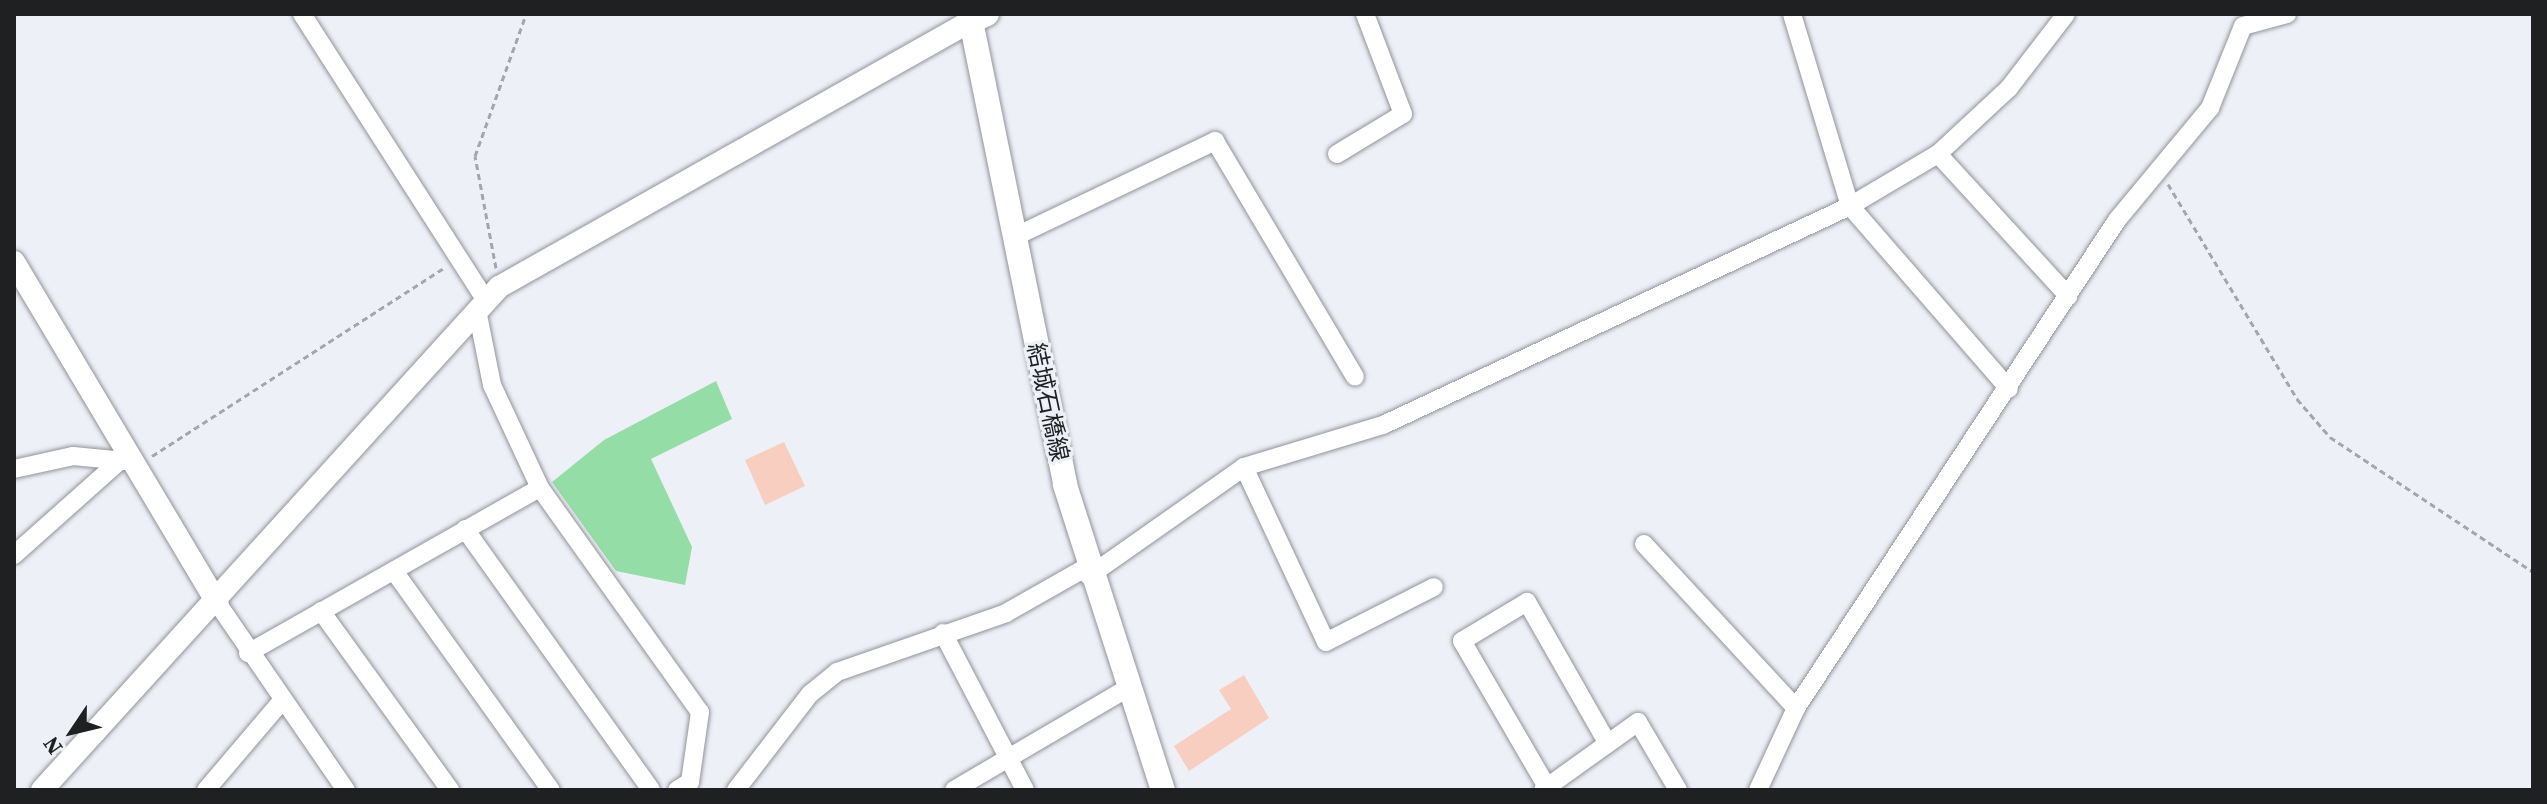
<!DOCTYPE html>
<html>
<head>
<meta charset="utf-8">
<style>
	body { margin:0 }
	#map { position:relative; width:2547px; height:804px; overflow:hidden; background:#eef0f7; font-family:"Source Serif 4","Noto Sans JP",serif }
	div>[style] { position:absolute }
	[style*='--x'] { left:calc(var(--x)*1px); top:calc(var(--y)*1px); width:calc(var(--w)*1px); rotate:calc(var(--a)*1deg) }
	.green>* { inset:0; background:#95dda6 }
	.building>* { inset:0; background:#f7cebf }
	.path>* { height:3px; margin-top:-1.5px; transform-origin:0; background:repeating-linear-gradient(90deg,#a5a6ab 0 6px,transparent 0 10px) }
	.roads { filter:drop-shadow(0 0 2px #91939a) drop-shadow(0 0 2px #91939a) }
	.minor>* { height:18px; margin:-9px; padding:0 9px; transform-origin:9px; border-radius:9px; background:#fff }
	.tertiary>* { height:22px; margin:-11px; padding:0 11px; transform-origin:11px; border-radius:11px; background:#fff }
	.secondary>* { height:24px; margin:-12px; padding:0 12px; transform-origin:12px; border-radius:12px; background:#fff }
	span { translate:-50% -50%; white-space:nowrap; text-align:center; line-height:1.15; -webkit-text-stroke:6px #eef0f7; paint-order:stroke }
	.street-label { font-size:24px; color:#1f2022 }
	.frame { position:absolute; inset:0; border:16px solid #1f2022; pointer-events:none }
	.north { position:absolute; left:32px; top:692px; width:80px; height:80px; -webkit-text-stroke:6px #eef0f7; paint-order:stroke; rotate:235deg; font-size:22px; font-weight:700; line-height:32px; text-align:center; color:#1f2022 }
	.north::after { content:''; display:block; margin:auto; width:28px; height:36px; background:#1f2022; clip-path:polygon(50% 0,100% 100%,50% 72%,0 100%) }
</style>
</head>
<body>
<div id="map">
	<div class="green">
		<div style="clip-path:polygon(716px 381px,732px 419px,651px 459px,692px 547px,685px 585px,616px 571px,552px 482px,604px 440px)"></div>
	</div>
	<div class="building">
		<div style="clip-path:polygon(784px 442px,805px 486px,765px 505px,745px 460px)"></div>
		<div style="clip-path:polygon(1244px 675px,1269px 718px,1189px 771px,1174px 746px,1231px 709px,1219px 690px)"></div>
	</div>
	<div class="path">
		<div style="--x:2168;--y:184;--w:251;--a:59"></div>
		<div style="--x:2297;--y:399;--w:50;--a:49"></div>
		<div style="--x:2330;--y:437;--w:244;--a:33.6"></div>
		<div style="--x:496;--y:268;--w:114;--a:-100.6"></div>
		<div style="--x:475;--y:156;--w:151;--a:-70.2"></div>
		<div style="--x:152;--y:456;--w:349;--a:-32.8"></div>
	</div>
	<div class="roads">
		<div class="minor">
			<div style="--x:302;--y:14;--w:342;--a:57.3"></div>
			<div style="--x:1792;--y:14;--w:201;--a:73.2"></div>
			<div style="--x:1850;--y:206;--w:242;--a:49"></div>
			<div style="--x:2243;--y:26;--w:46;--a:-15.3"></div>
			<div style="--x:1337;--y:154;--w:77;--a:-31.2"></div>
			<div style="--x:1403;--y:114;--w:107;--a:-110.8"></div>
			<div style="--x:1938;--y:154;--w:193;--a:47.5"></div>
			<div style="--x:1014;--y:237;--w:223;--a:-25.5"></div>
			<div style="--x:1215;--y:141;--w:274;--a:59.3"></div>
			<div style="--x:478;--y:315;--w:71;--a:78.7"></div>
			<div style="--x:492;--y:385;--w:114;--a:65"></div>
			<div style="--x:540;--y:488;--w:275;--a:54.5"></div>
			<div style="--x:700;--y:712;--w:71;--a:98.1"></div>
			<div style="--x:690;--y:782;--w:15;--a:148"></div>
			<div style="--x:1244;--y:467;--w:193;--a:64.9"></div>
			<div style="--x:1326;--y:642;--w:121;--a:-27"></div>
			<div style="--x:14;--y:469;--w:60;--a:-12.4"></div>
			<div style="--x:73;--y:456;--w:52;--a:5.5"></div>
			<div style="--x:465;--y:529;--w:320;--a:54.5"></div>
			<div style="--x:1644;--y:544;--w:224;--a:47.2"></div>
			<div style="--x:14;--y:555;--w:137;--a:-41.7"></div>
			<div style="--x:394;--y:571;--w:269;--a:54.4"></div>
			<div style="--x:1089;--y:576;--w:189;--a:-35.1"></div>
			<div style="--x:1244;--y:467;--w:145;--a:-16.8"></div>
			<div style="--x:1383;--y:425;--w:516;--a:-25.12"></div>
			<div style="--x:1850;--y:206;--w:102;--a:-30.6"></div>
			<div style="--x:1938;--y:154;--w:97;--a:-42.9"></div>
			<div style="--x:2009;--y:88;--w:93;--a:-52.4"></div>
			<div style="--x:218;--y:604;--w:226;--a:55.5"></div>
			<div style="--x:321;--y:611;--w:221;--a:54.2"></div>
			<div style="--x:943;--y:633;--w:177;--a:62.4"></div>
			<div style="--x:248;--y:653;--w:335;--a:-29.5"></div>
			<div style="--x:1547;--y:787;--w:169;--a:-120.2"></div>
			<div style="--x:1462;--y:641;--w:76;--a:-31"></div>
			<div style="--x:1527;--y:602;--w:163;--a:60.3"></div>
			<div style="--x:206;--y:790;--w:116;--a:-49.6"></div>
			<div style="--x:736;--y:790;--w:121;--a:-52.4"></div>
			<div style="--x:810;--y:694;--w:35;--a:-39"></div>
			<div style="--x:837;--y:672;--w:179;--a:-19.2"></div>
			<div style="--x:1006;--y:613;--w:93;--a:-29.6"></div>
			<div style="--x:954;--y:790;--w:199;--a:-30.4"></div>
			<div style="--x:1543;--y:790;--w:117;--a:-35.6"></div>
			<div style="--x:1638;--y:722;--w:79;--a:59.5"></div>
			<div style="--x:1758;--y:790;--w:90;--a:-65.1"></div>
			<div style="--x:1796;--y:708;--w:584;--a:-56.66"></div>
			<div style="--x:2117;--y:220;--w:146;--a:-50.3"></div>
			<div style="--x:2210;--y:108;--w:88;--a:-68.1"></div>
		</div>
		<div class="tertiary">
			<div style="--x:14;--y:262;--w:398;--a:59.2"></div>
			<div style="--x:42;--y:790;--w:680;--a:-47.74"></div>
			<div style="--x:499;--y:287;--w:542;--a:-29.4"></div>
			<div style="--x:971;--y:21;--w:7;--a:-98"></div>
		</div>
		<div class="secondary">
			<div style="--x:987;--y:14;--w:17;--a:156"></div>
			<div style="--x:971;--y:21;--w:473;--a:78.5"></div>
			<div style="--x:1065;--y:485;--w:320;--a:72.2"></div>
		</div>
	</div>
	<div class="street-label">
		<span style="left:1048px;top:402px;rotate:78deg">結城石橋線</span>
	</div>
	<div class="frame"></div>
	<div class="north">N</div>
</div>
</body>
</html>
